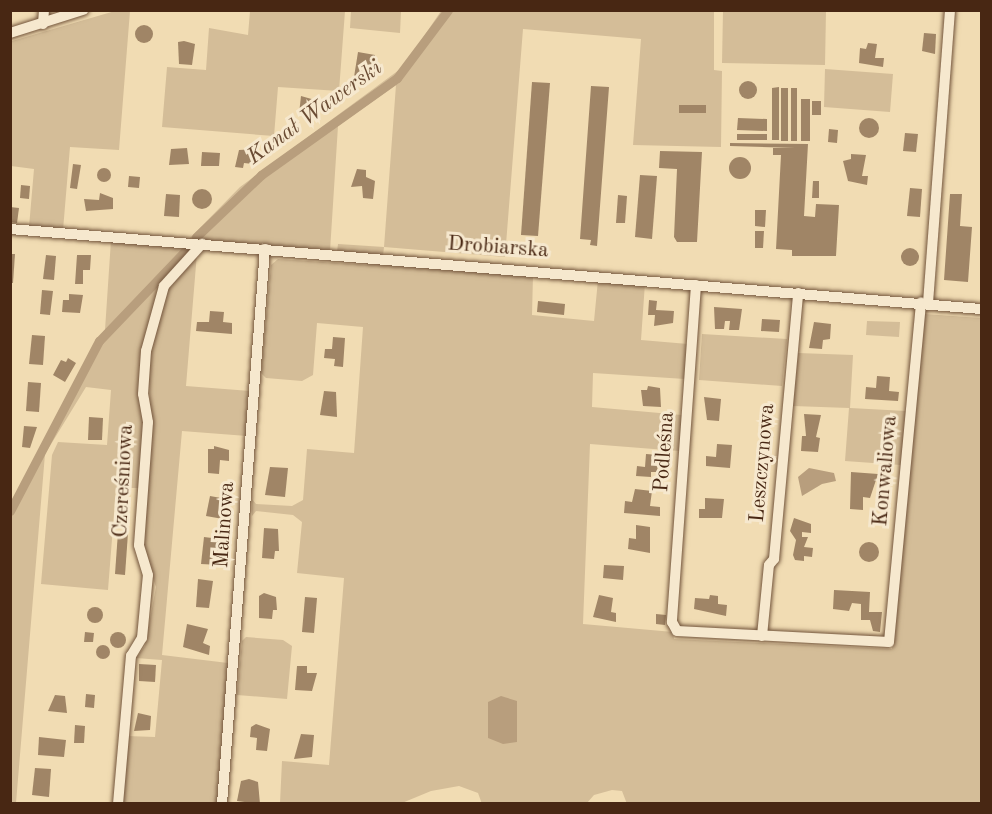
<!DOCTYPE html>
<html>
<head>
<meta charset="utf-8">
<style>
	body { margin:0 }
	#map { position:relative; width:992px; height:814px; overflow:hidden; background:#f1dcb3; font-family:"Old Standard TT",serif }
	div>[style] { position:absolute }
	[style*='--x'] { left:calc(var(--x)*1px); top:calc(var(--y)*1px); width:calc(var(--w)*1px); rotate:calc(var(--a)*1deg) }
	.green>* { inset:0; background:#d4bd98 }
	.water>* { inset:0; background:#b89e7d }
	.canal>* { height:9px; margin:-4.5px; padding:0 4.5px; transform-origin:4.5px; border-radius:4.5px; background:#b89e7d }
	.building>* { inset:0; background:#a08566 }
	.round { border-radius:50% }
	.roads { filter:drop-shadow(0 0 2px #72543b) drop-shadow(0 0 2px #72543b) }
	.minor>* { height:10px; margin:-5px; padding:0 5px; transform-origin:5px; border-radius:5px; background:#f6e8ce }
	span { translate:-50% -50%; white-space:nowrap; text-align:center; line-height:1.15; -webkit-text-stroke:6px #f6e8ce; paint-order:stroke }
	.street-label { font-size:21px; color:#482713 }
	.water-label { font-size:22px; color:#6a4b33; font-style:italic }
	.frame { position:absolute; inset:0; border:12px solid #482713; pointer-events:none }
</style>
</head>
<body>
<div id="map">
	<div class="green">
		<div style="clip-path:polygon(115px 11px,130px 11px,119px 150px,70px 147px,63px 230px,29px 227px,34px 169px,11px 166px,12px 41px)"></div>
		<div style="clip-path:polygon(250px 11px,345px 11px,339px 91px,278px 87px,274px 136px,162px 127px,167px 67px,206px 70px,209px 28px,248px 35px)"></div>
		<div style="clip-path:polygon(351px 11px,401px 11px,400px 33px,350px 28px)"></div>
		<div style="clip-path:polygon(441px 11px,714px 11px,714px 70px,722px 71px,721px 147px,633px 145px,641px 39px,523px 29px,505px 257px,384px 247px,383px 256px,337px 252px,338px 244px,384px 247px,396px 85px,338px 126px,330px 251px,189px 239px,240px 187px,403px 67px)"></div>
		<div style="clip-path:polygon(723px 11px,826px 11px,825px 65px,722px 63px)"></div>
		<div style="clip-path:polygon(825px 69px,893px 74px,890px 112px,824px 107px)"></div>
		<div style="clip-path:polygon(111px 240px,194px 248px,155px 306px,143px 412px,140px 488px,116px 488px,108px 590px,41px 584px,52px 455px,58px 442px,107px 445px,111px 390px,86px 387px,45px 454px,16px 803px,11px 804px,11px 504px,97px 339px,105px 330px)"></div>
		<div style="clip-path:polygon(197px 253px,186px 386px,250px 391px,247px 436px,182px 431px,162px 655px,228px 663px,217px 803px,122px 804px,127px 736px,155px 737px,162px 660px,136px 658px,145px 646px,156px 587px,144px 552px,151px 425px,148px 359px,166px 292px)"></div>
		<div style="clip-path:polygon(278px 259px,367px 265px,369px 261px,533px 275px,532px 315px,594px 321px,598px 280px,645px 283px,641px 340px,688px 344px,685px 379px,593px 373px,592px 407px,682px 415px,679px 451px,590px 444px,583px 624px,673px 632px,674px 639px,892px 649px,924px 314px,981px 318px,981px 803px,627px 804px,622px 791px,612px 790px,594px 795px,587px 803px,482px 804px,478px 793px,459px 786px,431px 791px,402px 803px,280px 803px,282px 761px,329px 765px,344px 578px,297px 573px,302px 522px,293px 515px,256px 511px,252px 516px,252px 499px,256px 504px,292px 506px,303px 500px,307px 449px,354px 453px,363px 327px,317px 323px,313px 375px,302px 381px,266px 378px,261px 373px,271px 265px)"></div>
		<div style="clip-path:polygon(867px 321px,900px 322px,899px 337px,866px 335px)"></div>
		<div style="clip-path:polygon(702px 334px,787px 339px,782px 386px,699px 380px)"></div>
		<div style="clip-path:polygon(798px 353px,853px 355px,850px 408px,906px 411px,901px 465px,845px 461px,849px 408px,793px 406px)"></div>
		<div style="clip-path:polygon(246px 637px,283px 640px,292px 646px,287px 699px,237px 695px,242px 641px)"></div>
	</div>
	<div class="water">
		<div style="clip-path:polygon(809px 468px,834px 473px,836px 481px,822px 484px,802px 496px,798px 477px)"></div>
		<div style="clip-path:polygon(501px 696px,517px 701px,517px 742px,503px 744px,488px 738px,488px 702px)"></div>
	</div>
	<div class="canal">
		<div style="--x:196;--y:237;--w:90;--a:-43.6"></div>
		<div style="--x:261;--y:175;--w:167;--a:-35.5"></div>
		<div style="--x:397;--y:78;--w:85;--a:-53.1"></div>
		<div style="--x:10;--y:511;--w:192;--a:-62.4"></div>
		<div style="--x:99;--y:341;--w:127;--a:-46.3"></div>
	</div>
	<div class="building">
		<div class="round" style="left:135px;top:25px;width:18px;height:18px"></div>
		<div style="clip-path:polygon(924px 33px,936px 34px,935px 54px,922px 51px)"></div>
		<div style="clip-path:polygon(184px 41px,195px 44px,192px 65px,179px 64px,178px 42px)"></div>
		<div style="clip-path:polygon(868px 43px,877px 44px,875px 58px,884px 58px,883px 67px,859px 63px,860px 48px,866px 49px)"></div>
		<div style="clip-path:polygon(358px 52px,375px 55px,374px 70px,364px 69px,363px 77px,354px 77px)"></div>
		<div class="round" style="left:739px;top:81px;width:18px;height:18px"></div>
		<div style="clip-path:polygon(532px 82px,550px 83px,538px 236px,521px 235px)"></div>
		<div style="clip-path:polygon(591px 86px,609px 87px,597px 246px,590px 245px,591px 240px,580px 239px)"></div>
		<div style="clip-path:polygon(779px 87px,779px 140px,772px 140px,772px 88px)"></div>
		<div style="clip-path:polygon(781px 88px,788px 88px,788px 141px,781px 141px)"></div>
		<div style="clip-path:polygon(791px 88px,797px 88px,797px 141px,791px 141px)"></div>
		<div style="clip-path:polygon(301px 96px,315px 100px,314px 116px,299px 114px)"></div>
		<div style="clip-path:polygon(801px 99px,810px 99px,810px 141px,801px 141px)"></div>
		<div style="clip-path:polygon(812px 101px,821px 101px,821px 115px,812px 115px)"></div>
		<div style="clip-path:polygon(679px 105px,706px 105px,706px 113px,679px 113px)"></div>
		<div class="round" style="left:859px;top:118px;width:20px;height:20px"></div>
		<div style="clip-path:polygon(738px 118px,767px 119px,767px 131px,737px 130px)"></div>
		<div style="clip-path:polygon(829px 129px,838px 130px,837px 143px,828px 142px)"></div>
		<div style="clip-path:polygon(905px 133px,918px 134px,916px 152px,903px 151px)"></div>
		<div style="clip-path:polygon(737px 134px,767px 134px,767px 140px,737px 140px)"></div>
		<div style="clip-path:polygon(730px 143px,808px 144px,804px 216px,815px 217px,816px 204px,839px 205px,836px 256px,792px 256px,792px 250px,776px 249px,781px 155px,773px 155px,773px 148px,795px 148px,730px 146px)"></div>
		<div style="clip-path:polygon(187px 148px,189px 164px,169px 165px,171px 149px)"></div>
		<div style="clip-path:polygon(256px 149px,253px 164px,244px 163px,243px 168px,235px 167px,239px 150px)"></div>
		<div style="clip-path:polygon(660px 151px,702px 152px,697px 242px,677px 242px,674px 237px,677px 169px,659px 168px)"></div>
		<div style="clip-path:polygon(202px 152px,220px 153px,219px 166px,201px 166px)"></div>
		<div style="clip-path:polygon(851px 154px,866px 155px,862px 176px,868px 176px,867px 185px,848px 181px,843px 161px,851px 159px)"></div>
		<div class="round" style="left:729px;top:157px;width:22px;height:22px"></div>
		<div style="clip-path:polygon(73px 164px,81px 165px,77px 189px,70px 188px)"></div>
		<div class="round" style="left:97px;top:168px;width:14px;height:14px"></div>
		<div style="clip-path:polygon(357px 169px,366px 170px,366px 177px,375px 181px,373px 199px,363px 198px,362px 186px,351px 187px)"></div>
		<div style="clip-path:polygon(640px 175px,657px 176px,652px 239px,635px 237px)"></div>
		<div style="clip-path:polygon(129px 176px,140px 177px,139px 188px,128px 187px)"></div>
		<div style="clip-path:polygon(813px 181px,819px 181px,819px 198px,812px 198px)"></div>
		<div style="clip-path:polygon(21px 185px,30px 186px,29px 199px,20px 198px)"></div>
		<div style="clip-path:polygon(910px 188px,922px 189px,920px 217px,907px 216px)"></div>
		<div class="round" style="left:192px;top:189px;width:20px;height:20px"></div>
		<div style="clip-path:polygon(100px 193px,113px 198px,113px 209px,86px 211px,84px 199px,99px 200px)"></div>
		<div style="clip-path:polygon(166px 194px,180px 195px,179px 217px,164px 216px)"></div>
		<div style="clip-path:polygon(950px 194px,962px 194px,960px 226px,972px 227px,968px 282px,944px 280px)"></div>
		<div style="clip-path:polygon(618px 195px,627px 196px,625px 223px,616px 223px)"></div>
		<div style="clip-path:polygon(10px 207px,19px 208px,17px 223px,10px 222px)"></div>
		<div style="clip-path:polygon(755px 210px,766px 210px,765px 227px,755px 226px)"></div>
		<div style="clip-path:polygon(755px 231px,764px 231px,763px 248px,755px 248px)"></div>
		<div class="round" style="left:901px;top:248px;width:18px;height:18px"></div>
		<div style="clip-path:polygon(10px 254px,15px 254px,13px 283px,10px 283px)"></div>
		<div style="clip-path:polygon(46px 255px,56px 256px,54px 280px,43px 279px)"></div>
		<div style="clip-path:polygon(77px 255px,91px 255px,90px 270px,83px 270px,83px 284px,75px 284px)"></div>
		<div style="clip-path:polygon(42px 290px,53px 291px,50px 315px,40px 314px)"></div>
		<div style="clip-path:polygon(69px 294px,83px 295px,80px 313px,62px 312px,63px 300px,69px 300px)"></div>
		<div style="clip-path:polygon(649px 300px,657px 301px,656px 310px,674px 311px,673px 323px,654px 326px,655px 315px,648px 315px)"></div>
		<div style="clip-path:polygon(538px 301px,565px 304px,564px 315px,537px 312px)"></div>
		<div style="clip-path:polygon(714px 307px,742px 309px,739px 330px,729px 330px,730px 321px,725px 321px,724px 329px,715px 329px)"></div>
		<div style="clip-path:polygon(210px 311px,224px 312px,223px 322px,232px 323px,232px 334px,196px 331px,197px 322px,209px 322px)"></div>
		<div style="clip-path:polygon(762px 319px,780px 320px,779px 332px,761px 331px)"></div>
		<div style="clip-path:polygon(814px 322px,831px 324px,830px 339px,823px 340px,822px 349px,809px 348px)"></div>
		<div style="clip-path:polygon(32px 335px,45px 336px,43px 365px,29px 364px)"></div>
		<div style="clip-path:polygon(333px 337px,345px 338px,343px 367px,334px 366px,335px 359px,324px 358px,325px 349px,332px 349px)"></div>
		<div style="clip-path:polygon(68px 358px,76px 363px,65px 382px,53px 375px,61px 360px,66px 362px)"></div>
		<div style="clip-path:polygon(877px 376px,890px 377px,889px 391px,899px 392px,898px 401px,865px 399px,866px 387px,876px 388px)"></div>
		<div style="clip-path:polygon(28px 382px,41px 383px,39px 412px,26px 411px)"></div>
		<div style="clip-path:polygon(648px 386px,660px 388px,661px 407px,643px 406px,641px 390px,647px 390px)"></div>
		<div style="clip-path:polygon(324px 391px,336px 392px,337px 417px,320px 415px)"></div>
		<div style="clip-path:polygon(704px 397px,721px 399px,719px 421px,707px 420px)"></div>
		<div style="clip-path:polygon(804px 414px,821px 415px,816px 437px,820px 438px,818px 452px,801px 451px,802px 436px,806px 436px)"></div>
		<div style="clip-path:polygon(89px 417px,103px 418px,102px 440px,88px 440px)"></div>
		<div style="clip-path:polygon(24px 426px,37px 427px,30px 448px,22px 447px)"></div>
		<div style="clip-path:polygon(717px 444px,732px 445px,730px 468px,706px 466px,706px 456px,716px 457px)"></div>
		<div style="clip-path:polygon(214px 446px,229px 450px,229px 461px,220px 460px,219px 474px,208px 473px,208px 449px,214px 449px)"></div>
		<div style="clip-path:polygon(646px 454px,659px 455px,657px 472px,651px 472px,651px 477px,636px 476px,637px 466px,645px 467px)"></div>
		<div style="clip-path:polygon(270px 467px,288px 468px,285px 497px,265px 495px)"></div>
		<div style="clip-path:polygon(851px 472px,878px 474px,870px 498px,863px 497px,863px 510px,850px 509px)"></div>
		<div style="clip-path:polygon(635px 489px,652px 491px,650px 506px,660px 507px,660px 516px,624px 513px,625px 501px,632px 502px)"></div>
		<div style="clip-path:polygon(210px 496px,221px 498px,223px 519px,206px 516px)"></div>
		<div style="clip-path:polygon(705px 498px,724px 499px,722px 518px,699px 518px,699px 509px,705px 509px)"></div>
		<div style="clip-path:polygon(794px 518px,811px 524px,811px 533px,802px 532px,802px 537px,808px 537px,804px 547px,813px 548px,812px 557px,804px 556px,804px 561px,795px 560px,793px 555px,796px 540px,790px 531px)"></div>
		<div style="clip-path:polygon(636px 525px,650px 527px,650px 553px,628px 549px,629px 538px,636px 539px)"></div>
		<div style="clip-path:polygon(264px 528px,278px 529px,279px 551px,275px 551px,274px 559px,262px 558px)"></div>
		<div style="clip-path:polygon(118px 532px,128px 533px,125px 575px,115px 574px)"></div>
		<div style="clip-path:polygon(204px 537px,220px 539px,220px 565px,201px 564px)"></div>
		<div class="round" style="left:859px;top:542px;width:20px;height:20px"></div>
		<div style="clip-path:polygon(604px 565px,624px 566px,623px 580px,603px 578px)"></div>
		<div style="clip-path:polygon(198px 579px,213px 581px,209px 608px,196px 607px)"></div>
		<div style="clip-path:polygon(834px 590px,870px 592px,869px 612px,882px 612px,880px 632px,873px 631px,870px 620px,861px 620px,861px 604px,852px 603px,849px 611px,833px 609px)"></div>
		<div style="clip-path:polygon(264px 593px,276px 597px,277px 610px,273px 610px,272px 619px,259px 618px,259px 596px)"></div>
		<div style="clip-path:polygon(599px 595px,613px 598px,611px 612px,616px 613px,616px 622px,593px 617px)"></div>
		<div style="clip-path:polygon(710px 595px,718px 596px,718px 604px,727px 605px,726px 616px,694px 609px,695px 598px,709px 599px)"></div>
		<div style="clip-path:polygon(305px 597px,317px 598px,314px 633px,302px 632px)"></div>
		<div class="round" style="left:87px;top:607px;width:16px;height:16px"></div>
		<div style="clip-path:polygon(656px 614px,666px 615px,665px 625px,656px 624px)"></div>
		<div style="clip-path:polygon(187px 624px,208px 629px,203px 643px,210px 646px,209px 655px,183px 647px)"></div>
		<div style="clip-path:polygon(85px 632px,94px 633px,93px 642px,84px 642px)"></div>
		<div class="round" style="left:110px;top:632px;width:16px;height:16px"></div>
		<div class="round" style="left:96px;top:645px;width:14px;height:14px"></div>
		<div style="clip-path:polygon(139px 664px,156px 665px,155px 682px,139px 681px)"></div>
		<div style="clip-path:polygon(297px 666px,307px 666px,307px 673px,317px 673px,312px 691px,295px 690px)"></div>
		<div style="clip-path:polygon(86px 694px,95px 695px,94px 708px,85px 707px)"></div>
		<div style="clip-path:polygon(55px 695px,65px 696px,67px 713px,48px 711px)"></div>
		<div style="clip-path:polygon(138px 713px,151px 716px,150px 730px,134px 731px)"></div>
		<div style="clip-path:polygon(256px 724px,270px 729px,267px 751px,256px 750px,257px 738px,250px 737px,251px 727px)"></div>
		<div style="clip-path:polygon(75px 725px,85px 726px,84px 743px,74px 743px)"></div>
		<div style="clip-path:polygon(301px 734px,314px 735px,312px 757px,294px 759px)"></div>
		<div style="clip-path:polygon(39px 737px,66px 740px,64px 757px,38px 755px)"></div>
		<div style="clip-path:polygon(35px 768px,51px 769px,49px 797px,32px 795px)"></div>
		<div style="clip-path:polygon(249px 779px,258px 782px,260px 804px,237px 801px,241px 781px)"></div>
	</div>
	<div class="roads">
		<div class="minor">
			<div style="--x:43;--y:24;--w:14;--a:-86"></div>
			<div style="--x:10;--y:33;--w:77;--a:-17.5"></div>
			<div style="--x:10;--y:229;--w:975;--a:4.71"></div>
			<div style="--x:696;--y:285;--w:338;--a:94.1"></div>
			<div style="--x:672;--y:622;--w:10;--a:61"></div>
			<div style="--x:677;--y:631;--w:212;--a:3"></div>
			<div style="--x:889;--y:642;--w:341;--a:-84.6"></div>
			<div style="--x:928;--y:303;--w:294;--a:-85.7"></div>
			<div style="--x:762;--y:636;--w:71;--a:-84.4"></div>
			<div style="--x:769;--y:565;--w:8;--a:-50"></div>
			<div style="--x:774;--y:559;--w:267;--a:-84.8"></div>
			<div style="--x:118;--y:804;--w:149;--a:-85"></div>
			<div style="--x:131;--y:656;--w:21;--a:-59"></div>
			<div style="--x:142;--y:638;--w:63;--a:-84.6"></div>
			<div style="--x:148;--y:575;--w:31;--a:-107"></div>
			<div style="--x:139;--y:545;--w:123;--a:-85.8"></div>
			<div style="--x:148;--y:422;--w:28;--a:-100"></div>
			<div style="--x:143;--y:394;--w:43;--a:-86"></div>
			<div style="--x:146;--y:351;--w:67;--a:-74.5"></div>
			<div style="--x:164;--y:286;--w:57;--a:-47.9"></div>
			<div style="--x:222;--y:804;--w:557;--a:-85.57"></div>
		</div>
	</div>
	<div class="street-label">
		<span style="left:498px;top:248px;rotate:4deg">Drobiarska</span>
		<span style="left:665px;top:452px;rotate:-86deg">Podleśna</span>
		<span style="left:763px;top:463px;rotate:-85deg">Leszczynowa</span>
		<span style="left:886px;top:471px;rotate:-85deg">Konwaliowa</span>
		<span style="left:124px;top:481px;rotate:-87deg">Czereśniowa</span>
		<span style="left:225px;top:525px;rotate:-86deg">Malinowa</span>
	</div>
	<div class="water-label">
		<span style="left:315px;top:113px;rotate:-36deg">Kanał Wawerski</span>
	</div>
	<div class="frame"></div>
</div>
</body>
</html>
